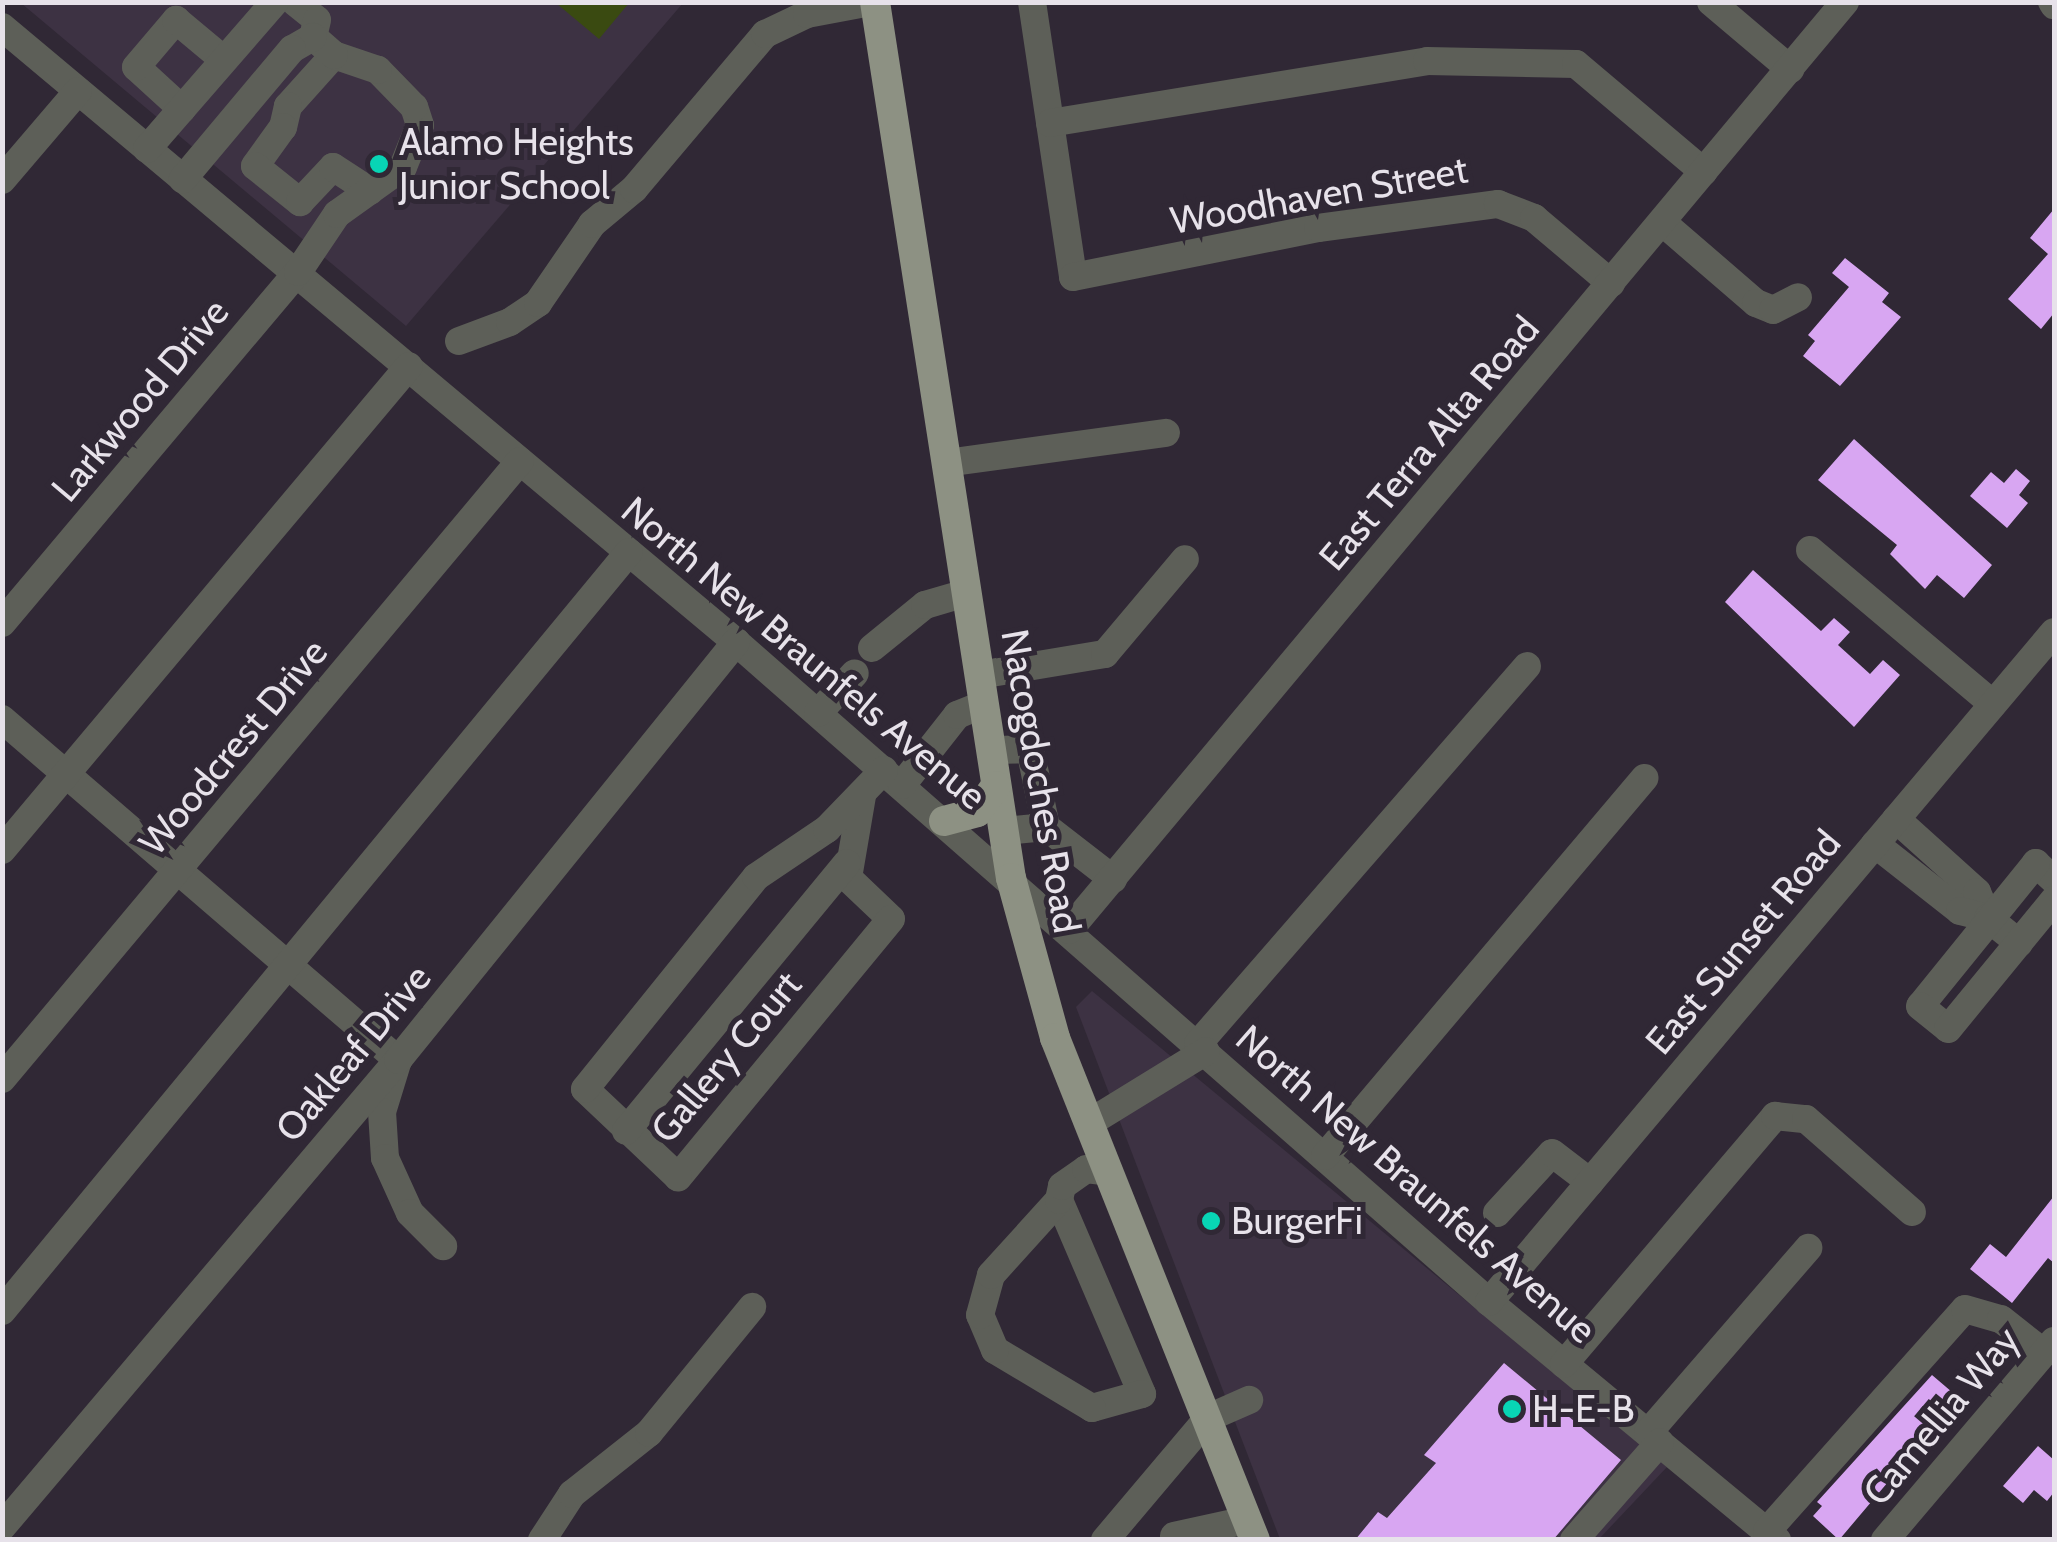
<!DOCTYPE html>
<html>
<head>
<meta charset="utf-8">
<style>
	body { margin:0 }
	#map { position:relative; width:2057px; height:1542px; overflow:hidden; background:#302835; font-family:Cabin,sans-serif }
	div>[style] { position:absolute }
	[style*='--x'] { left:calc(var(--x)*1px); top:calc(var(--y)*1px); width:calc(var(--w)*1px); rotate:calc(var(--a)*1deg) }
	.built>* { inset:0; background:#3d3243 }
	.green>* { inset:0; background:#3a4a11 }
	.building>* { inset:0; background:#d8a6f2 }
	.minor>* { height:28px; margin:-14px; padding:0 14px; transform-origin:14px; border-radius:14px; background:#5d5f58 }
	.major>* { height:30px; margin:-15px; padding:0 15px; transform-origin:15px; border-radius:15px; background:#8d9183 }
	.dots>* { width:28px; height:28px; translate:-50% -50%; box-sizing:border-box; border:5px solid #302835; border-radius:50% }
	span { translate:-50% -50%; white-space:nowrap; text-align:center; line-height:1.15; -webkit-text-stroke:10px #302835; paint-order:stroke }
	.poi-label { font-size:38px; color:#e7e2ea }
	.left { translate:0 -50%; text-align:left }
	.street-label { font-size:38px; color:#e7e2ea }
	.frame { position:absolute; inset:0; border:5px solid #e7e2ea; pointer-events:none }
</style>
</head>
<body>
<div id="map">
	<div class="built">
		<div style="clip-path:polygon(21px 3px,683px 3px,406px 326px)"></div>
		<div style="clip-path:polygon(1092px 991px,1667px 1467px,1599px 1539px,1280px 1539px,1076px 1007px)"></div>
	</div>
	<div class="green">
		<div style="clip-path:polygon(556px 3px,629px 3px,599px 39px)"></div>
	</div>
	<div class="building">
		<div style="clip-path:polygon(2054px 209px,2054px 313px,2041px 329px,2008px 299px,2048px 254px,2030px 238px)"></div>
		<div style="clip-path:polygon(1845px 258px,1889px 293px,1882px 302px,1901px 317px,1840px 386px,1803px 356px,1815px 341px,1808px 335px,1849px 287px,1832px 273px)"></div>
		<div style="clip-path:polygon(1854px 439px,1992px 565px,1964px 598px,1937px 575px,1925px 589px,1890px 554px,1897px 545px,1818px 480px)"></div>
		<div style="clip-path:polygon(2016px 469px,2030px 481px,2019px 495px,2028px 503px,2007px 528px,1970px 496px,1991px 472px,2004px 483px)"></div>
		<div style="clip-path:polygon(1753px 570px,1821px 631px,1834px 618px,1850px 632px,1838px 645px,1870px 674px,1883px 660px,1900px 675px,1854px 727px,1725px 602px)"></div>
		<div style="clip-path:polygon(2054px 1196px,2054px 1263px,2048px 1258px,2012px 1303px,1970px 1269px,1990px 1244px,2006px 1257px)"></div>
		<div style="clip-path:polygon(1504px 1363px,1621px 1460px,1553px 1540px,1355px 1540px,1378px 1512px,1387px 1518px,1436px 1463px,1424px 1455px)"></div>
		<div style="clip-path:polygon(1932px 1375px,1959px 1398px,1839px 1540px,1813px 1516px,1822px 1506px,1817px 1502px)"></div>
		<div style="clip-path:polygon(2038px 1446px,2054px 1460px,2054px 1492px,2047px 1501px,2034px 1490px,2023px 1503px,2003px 1486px)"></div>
	</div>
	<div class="minor">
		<div style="--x:295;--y:2;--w:28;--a:39"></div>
		<div style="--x:317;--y:20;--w:17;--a:103"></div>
		<div style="--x:1032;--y:2;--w:278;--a:81.5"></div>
		<div style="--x:1073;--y:277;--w:250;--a:-11.3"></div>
		<div style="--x:1318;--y:228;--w:182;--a:-7.6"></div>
		<div style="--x:1498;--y:204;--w:39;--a:21"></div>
		<div style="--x:1534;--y:218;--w:101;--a:40.2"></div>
		<div style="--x:1711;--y:2;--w:104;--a:40.3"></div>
		<div style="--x:2052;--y:2;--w:4;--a:56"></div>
		<div style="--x:2;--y:27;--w:958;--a:39.96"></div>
		<div style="--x:736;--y:642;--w:1001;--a:41.23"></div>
		<div style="--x:1489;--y:1302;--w:374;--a:39.6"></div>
		<div style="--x:334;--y:55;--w:69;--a:132"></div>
		<div style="--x:288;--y:106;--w:22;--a:103"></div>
		<div style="--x:283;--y:127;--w:48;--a:125.7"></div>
		<div style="--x:255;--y:166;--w:58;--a:38.7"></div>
		<div style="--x:300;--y:202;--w:48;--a:-46.7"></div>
		<div style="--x:333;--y:167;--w:44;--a:33"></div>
		<div style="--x:182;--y:109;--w:62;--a:-137.6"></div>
		<div style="--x:136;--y:67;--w:62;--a:-49.6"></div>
		<div style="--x:176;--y:20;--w:62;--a:39.8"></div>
		<div style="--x:1050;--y:123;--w:382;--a:-9.3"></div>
		<div style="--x:1427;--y:61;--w:149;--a:1.2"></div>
		<div style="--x:1576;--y:64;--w:167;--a:40.2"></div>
		<div style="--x:147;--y:149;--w:195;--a:-49"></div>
		<div style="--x:2;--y:180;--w:117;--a:-49.5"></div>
		<div style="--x:1662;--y:222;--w:124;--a:40.8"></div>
		<div style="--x:1756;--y:303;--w:18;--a:22"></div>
		<div style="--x:1773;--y:310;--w:28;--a:-27"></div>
		<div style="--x:459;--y:341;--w:54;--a:-20.4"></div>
		<div style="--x:510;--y:322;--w:34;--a:-34"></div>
		<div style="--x:538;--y:303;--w:96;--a:-55.6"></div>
		<div style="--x:592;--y:224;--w:55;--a:-39.8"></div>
		<div style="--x:634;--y:189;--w:203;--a:-49.8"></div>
		<div style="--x:765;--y:34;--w:47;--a:-25.5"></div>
		<div style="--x:807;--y:14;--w:65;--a:-10.6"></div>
		<div style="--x:946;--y:463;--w:222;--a:-7.8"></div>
		<div style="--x:1810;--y:550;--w:239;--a:40.1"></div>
		<div style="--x:2;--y:623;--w:459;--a:-49.9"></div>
		<div style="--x:298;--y:272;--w:70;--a:-56.1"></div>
		<div style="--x:337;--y:214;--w:81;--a:-35.5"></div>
		<div style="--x:403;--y:167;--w:45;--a:-68"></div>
		<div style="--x:420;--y:125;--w:19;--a:-108"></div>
		<div style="--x:414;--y:107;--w:52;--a:-134.2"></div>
		<div style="--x:378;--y:70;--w:46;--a:-161.2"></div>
		<div style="--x:334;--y:55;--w:28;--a:-139"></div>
		<div style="--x:313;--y:37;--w:24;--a:150"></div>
		<div style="--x:292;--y:49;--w:170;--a:130"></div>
		<div style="--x:872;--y:648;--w:68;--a:-39.1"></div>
		<div style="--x:925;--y:605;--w:43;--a:-16.3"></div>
		<div style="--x:979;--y:675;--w:128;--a:-9.5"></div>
		<div style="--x:1105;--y:654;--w:124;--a:-49.9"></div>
		<div style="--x:818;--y:713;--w:54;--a:-47.2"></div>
		<div style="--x:2;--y:719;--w:523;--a:40.73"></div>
		<div style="--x:398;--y:1060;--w:54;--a:107.1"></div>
		<div style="--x:382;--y:1112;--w:46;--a:86.3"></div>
		<div style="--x:385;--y:1158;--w:60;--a:65.6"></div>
		<div style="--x:410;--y:1213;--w:47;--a:45"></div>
		<div style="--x:991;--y:750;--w:39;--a:-1"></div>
		<div style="--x:1030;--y:749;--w:80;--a:78.4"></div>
		<div style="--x:902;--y:785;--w:89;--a:-51.8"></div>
		<div style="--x:957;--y:715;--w:29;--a:-22"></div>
		<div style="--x:862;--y:796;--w:83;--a:99.7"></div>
		<div style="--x:848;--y:878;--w:59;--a:43.6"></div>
		<div style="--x:891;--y:919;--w:335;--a:129.5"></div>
		<div style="--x:678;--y:1177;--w:128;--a:-136.6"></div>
		<div style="--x:585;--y:1089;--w:272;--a:-51.1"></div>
		<div style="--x:756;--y:877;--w:86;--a:-34.1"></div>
		<div style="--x:827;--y:829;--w:82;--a:-46"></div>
		<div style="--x:1896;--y:819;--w:109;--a:42"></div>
		<div style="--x:1977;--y:892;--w:28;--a:67"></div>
		<div style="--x:1004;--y:831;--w:42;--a:-5.4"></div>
		<div style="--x:1046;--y:827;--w:85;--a:37.8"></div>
		<div style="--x:1875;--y:844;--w:108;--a:38.2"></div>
		<div style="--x:1960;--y:911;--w:29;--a:14"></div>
		<div style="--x:1988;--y:918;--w:40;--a:39"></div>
		<div style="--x:2;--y:850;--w:632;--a:-49.94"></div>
		<div style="--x:2054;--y:880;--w:25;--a:-137"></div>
		<div style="--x:2036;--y:863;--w:184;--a:129"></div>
		<div style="--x:1920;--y:1006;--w:36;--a:39"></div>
		<div style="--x:1948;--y:1029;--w:167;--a:-50.6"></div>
		<div style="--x:1069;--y:930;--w:1210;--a:-50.1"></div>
		<div style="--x:1198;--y:1044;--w:501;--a:-48.96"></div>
		<div style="--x:2;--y:1079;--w:806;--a:-50.03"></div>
		<div style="--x:1089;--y:1123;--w:137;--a:-31.6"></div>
		<div style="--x:626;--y:1131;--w:347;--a:-50.5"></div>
		<div style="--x:1325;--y:1156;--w:495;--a:-49.8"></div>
		<div style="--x:1059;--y:1200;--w:211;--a:66.8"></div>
		<div style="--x:1142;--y:1394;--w:52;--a:164.4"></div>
		<div style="--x:1092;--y:1408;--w:113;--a:-149.1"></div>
		<div style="--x:995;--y:1350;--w:38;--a:-113"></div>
		<div style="--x:980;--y:1315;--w:41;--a:-74.6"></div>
		<div style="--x:991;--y:1275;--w:101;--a:-47.8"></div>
		<div style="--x:1059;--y:1200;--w:14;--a:-78"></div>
		<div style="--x:1062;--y:1186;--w:29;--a:-35"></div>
		<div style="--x:1086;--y:1169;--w:23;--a:7"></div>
		<div style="--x:1497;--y:1213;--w:81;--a:-47.5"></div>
		<div style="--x:1552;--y:1153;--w:48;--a:37.3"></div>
		<div style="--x:1489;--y:1302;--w:876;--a:-49.86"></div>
		<div style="--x:2;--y:1311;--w:984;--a:-50.44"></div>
		<div style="--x:1564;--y:1364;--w:326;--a:-49.6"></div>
		<div style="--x:1775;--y:1116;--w:31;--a:6"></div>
		<div style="--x:1806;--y:1119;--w:141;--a:41.3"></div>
		<div style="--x:1648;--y:1433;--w:245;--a:-49.1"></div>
		<div style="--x:2;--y:1527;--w:612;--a:-49.7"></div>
		<div style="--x:398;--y:1060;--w:538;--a:-51.04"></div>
		<div style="--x:1767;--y:1531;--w:297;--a:-48.3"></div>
		<div style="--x:1965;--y:1309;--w:37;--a:16"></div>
		<div style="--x:2001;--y:1319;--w:55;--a:38.3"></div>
		<div style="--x:1174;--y:1536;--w:75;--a:-12.4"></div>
		<div style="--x:542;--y:1540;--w:55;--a:-56.9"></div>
		<div style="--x:572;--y:1494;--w:98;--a:-38.4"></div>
		<div style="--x:649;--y:1433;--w:163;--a:-50.7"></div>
		<div style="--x:1105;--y:1540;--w:160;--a:-49.8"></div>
		<div style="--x:1208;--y:1418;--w:45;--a:-23.7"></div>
		<div style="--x:1574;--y:1540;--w:130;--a:-48.7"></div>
		<div style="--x:1885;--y:1540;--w:261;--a:-49.7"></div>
	</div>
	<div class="major">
		<div style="--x:875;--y:2;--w:886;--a:81.18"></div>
		<div style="--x:1011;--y:878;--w:166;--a:74.6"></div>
		<div style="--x:1055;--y:1038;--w:540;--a:68.28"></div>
		<div style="--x:944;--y:821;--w:34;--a:-15"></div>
		<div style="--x:977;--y:812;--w:32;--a:-54"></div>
	</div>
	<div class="dots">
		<div style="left:379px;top:164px;background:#08d5b5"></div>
		<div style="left:1211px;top:1221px;background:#08d5b5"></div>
		<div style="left:1512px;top:1409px;background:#08d5b5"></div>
	</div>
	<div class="poi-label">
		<span class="left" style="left:399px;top:164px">Alamo Heights<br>Junior School</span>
		<span class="left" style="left:1231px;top:1221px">BurgerFi</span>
		<span class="left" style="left:1532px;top:1409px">H-E-B</span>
	</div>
	<div class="street-label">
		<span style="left:1319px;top:195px;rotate:-10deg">Woodhaven Street</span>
		<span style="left:140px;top:400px;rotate:-50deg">Larkwood Drive</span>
		<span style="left:1429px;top:443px;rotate:-50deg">East Terra Alta Road</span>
		<span style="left:804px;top:653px;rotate:40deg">North New Braunfels Avenue</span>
		<span style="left:233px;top:747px;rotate:-50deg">Woodcrest Drive</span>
		<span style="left:1041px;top:781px;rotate:80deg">Nacogdoches Road</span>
		<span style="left:1743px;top:942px;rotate:-50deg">East Sunset Road</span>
		<span style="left:353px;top:1053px;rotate:-50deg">Oakleaf Drive</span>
		<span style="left:726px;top:1057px;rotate:-50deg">Gallery Court</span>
		<span style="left:1416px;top:1184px;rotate:41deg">North New Braunfels Avenue</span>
		<span style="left:1941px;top:1416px;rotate:-50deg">Camellia Way</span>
	</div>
	<div class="frame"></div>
</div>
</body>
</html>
